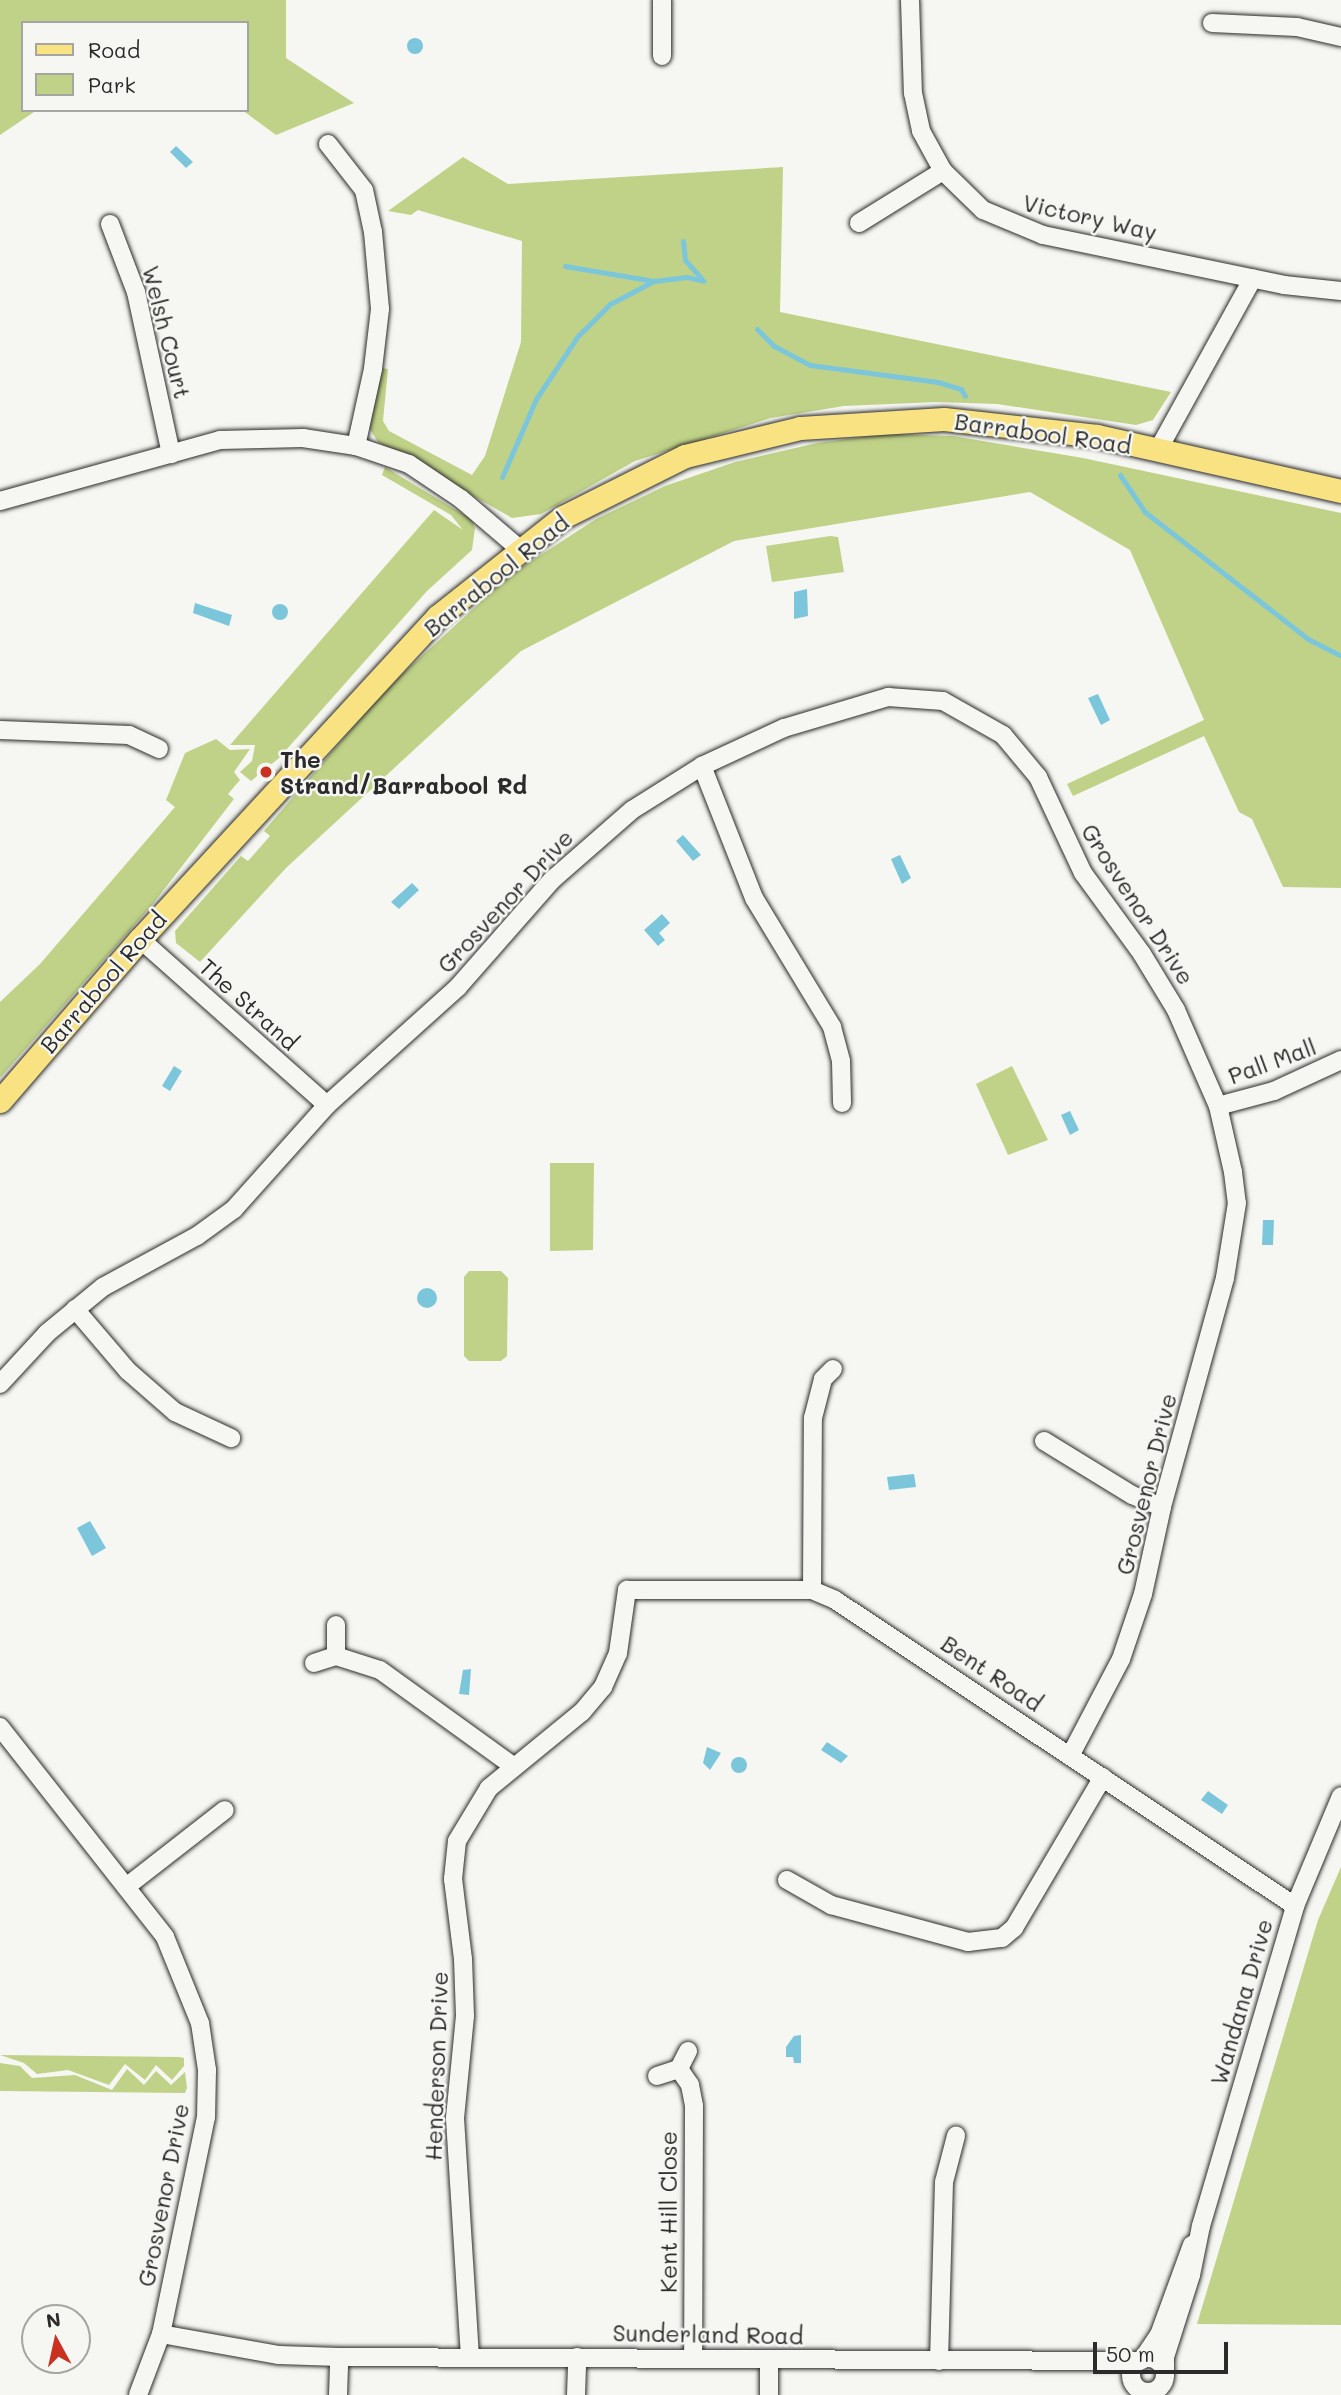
<!DOCTYPE html>
<html>
<head>
<meta charset="utf-8">
<style>
	body { margin:0 }
	#map { position:relative; width:1341px; height:2395px; overflow:hidden; background:#f6f6f2; font-family:Mali,sans-serif }
	div>[style] { position:absolute }
	[style*='--x'] { left:calc(var(--x)*1px); top:calc(var(--y)*1px); width:calc(var(--w)*1px); rotate:calc(var(--a)*1deg) }
	.green>* { inset:0; background:#c0d287 }
	.water>* { inset:0; background:#7cc6dc }
	.round { border-radius:50% }
	.stream>* { height:5px; margin:-2.5px; padding:0 2.5px; transform-origin:2.5px; border-radius:2.5px; background:#7cc6dc }
	.roads { filter:drop-shadow(0 0 2px #2b2b2b) drop-shadow(0 0 2px #2b2b2b) }
	.minor>* { height:18px; margin:-9px; padding:0 9px; transform-origin:9px; border-radius:9px; background:#f6f6f2 }
	.minor>.ring { margin:-9px; padding:0; box-sizing:content-box; background:none; border:18px solid #f6f6f2; border-radius:50% }
	.major>* { height:23px; margin:-11.5px; padding:0 11.5px; transform-origin:11.5px; border-radius:11.5px; background:#f8e281 }
	.dots>* { width:19px; height:19px; translate:-50% -50%; box-sizing:border-box; border:4px solid #f6f6f2; border-radius:50% }
	span { translate:-50% -50%; white-space:nowrap; text-align:center; line-height:1.15; -webkit-text-stroke:5px #f6f6f2; paint-order:stroke }
	.street-label { font-size:23px; color:#2b2b2b }
	.poi-label { font-size:23px; color:#2b2b2b; font-weight:700 }
	.left { translate:0 -50%; text-align:left }
	.legend { position:absolute; left:21px; top:21px; width:228px; height:91px; box-sizing:border-box; background:#f6f6f2; border:2px solid #a5a5a2; margin:0; padding:9px 12px; list-style:none; font-size:21px; color:#2b2b2b }
	.legend li { display:flex; align-items:center; gap:14px; height:35px }
	.legend b { width:35px; border:2px solid #a5a5a2 }
	.north { position:absolute; left:21px; top:2304px; width:70px; height:70px; box-sizing:border-box; background:#f6f6f2; border:2px solid #a5a5a2; border-radius:50%; rotate:352deg; font-size:19px; font-weight:700; line-height:28px; text-align:center; color:#2b2b2b }
	.north::after { content:''; display:block; margin:auto; width:24px; height:32px; background:#c8321e; clip-path:polygon(50% 0,100% 100%,50% 72%,0 100%) }
	.scale { position:absolute; left:1093px; top:2342px; width:135px; height:32px; box-sizing:border-box; border:4px solid #2b2b2b; border-top:0; padding-left:9px; font-size:21px; line-height:24px; white-space:nowrap; color:#2b2b2b; -webkit-text-stroke:5px #f6f6f2; paint-order:stroke }
</style>
</head>
<body>
<div id="map">
	<div class="green">
		<div style="clip-path:polygon(0 0,286px 0,286px 58px,354px 103px,276px 135px,242px 110px,247px 110px,247px 23px,23px 23px,23px 110px,37px 110px,0 135px)"></div>
		<div style="clip-path:polygon(463px 157px,508px 184px,783px 167px,780px 312px,1171px 392px,1153px 420px,1136px 425px,997px 404px,936px 402px,844px 406px,771px 418px,635px 461px,541px 514px,512px 518px,378px 442px,369px 428px,380px 368px,388px 369px,383px 421px,389px 431px,472px 475px,485px 456px,521px 342px,522px 241px,418px 210px,411px 215px,388px 211px)"></div>
		<div style="clip-path:polygon(886px 434px,953px 436px,1083px 458px,1341px 513px,1341px 888px,1283px 887px,1252px 819px,1239px 812px,1204px 736px,1073px 796px,1067px 784px,1204px 720px,1130px 550px,1030px 492px,734px 541px,521px 651px,286px 868px,200px 962px,176px 943px,175px 931px,241px 856px,248px 861px,270px 836px,264px 831px,385px 690px,510px 575px,596px 519px,665px 486px,735px 462px,817px 443px)"></div>
		<div style="clip-path:polygon(385px 467px,471px 519px,475px 528px,472px 550px,427px 591px,279px 758px,251px 781px,240px 772px,252px 761px,255px 745px,230px 745px,434px 510px,463px 530px,451px 515px,382px 475px)"></div>
		<div style="clip-path:polygon(830px 536px,838px 537px,844px 572px,772px 582px,766px 546px)"></div>
		<div style="clip-path:polygon(216px 739px,230px 750px,250px 749px,234px 772px,240px 780px,228px 794px,234px 799px,152px 905px,0 1078px,0 1002px,40px 964px,175px 807px,166px 800px,185px 753px)"></div>
		<div style="clip-path:polygon(1012px 1066px,1048px 1140px,1008px 1155px,976px 1084px)"></div>
		<div style="clip-path:polygon(550px 1163px,594px 1163px,593px 1250px,550px 1251px)"></div>
		<div style="clip-path:polygon(469px 1271px,501px 1271px,508px 1278px,507px 1356px,501px 1361px,469px 1361px,464px 1356px,464px 1277px)"></div>
		<div style="clip-path:polygon(1341px 1867px,1341px 2325px,1197px 2324px,1318px 1920px)"></div>
		<div style="clip-path:polygon(0 2055px,180px 2057px,184px 2058px,184px 2066px,172px 2080px,156px 2065px,145px 2080px,125px 2064px,109px 2085px,68px 2070px,37px 2074px,24px 2063px)"></div>
		<div style="clip-path:polygon(0 2063px,20px 2066px,32px 2078px,75px 2075px,112px 2090px,127px 2069px,144px 2085px,156px 2071px,171px 2085px,185px 2072px,187px 2088px,185px 2093px,0 2091px)"></div>
	</div>
	<div class="water">
		<div class="round" style="left:407px;top:38px;width:16px;height:16px"></div>
		<div style="clip-path:polygon(176px 146px,193px 162px,186px 168px,170px 152px)"></div>
		<div style="clip-path:polygon(807px 589px,808px 616px,794px 619px,794px 592px)"></div>
		<div style="clip-path:polygon(195px 603px,232px 615px,229px 626px,193px 613px)"></div>
		<div class="round" style="left:272px;top:604px;width:16px;height:16px"></div>
		<div style="clip-path:polygon(1098px 694px,1110px 720px,1101px 725px,1088px 698px)"></div>
		<div style="clip-path:polygon(683px 835px,701px 855px,693px 861px,676px 841px)"></div>
		<div style="clip-path:polygon(900px 855px,911px 878px,902px 884px,891px 859px)"></div>
		<div style="clip-path:polygon(412px 883px,419px 890px,399px 909px,391px 902px)"></div>
		<div style="clip-path:polygon(662px 914px,670px 923px,659px 933px,665px 940px,658px 946px,644px 930px)"></div>
		<div style="clip-path:polygon(174px 1066px,182px 1071px,170px 1091px,162px 1086px)"></div>
		<div style="clip-path:polygon(1070px 1111px,1079px 1130px,1070px 1135px,1061px 1115px)"></div>
		<div style="clip-path:polygon(1263px 1220px,1274px 1220px,1273px 1245px,1262px 1245px)"></div>
		<div class="round" style="left:417px;top:1288px;width:20px;height:20px"></div>
		<div style="clip-path:polygon(914px 1474px,916px 1487px,889px 1490px,887px 1477px)"></div>
		<div style="clip-path:polygon(90px 1521px,106px 1548px,92px 1556px,77px 1528px)"></div>
		<div style="clip-path:polygon(471px 1669px,469px 1695px,459px 1694px,463px 1670px)"></div>
		<div style="clip-path:polygon(827px 1742px,848px 1756px,841px 1763px,821px 1750px)"></div>
		<div style="clip-path:polygon(707px 1747px,721px 1753px,710px 1770px,703px 1763px)"></div>
		<div class="round" style="left:731px;top:1757px;width:16px;height:16px"></div>
		<div style="clip-path:polygon(1208px 1791px,1228px 1805px,1222px 1814px,1201px 1800px)"></div>
		<div style="clip-path:polygon(801px 2035px,801px 2063px,794px 2063px,793px 2057px,786px 2057px,786px 2047px,794px 2036px)"></div>
	</div>
	<div class="stream">
		<div style="--x:683;--y:241;--w:19;--a:84"></div>
		<div style="--x:685;--y:260;--w:24;--a:48"></div>
		<div style="--x:565;--y:266;--w:90;--a:9.6"></div>
		<div style="--x:757;--y:329;--w:24;--a:45"></div>
		<div style="--x:774;--y:346;--w:41;--a:27.8"></div>
		<div style="--x:810;--y:365;--w:129;--a:7.6"></div>
		<div style="--x:938;--y:382;--w:24;--a:17"></div>
		<div style="--x:961;--y:389;--w:8;--a:60"></div>
		<div style="--x:1120;--y:475;--w:45;--a:56"></div>
		<div style="--x:1145;--y:512;--w:207;--a:37.9"></div>
		<div style="--x:1308;--y:639;--w:37;--a:27"></div>
		<div style="--x:502;--y:477;--w:85;--a:-66.4"></div>
		<div style="--x:536;--y:399;--w:74;--a:-56.5"></div>
		<div style="--x:577;--y:337;--w:47;--a:-45"></div>
		<div style="--x:610;--y:304;--w:50;--a:-27.6"></div>
		<div style="--x:654;--y:281;--w:33;--a:-7"></div>
		<div style="--x:687;--y:277;--w:17;--a:13"></div>
	</div>
	<div class="roads">
		<div class="minor">
			<div style="--x:662;--y:0;--w:56;--a:90"></div>
			<div style="--x:910;--y:0;--w:93;--a:88.2"></div>
			<div style="--x:913;--y:93;--w:39;--a:78"></div>
			<div style="--x:921;--y:131;--w:46;--a:61.2"></div>
			<div style="--x:943;--y:171;--w:56;--a:44.3"></div>
			<div style="--x:983;--y:210;--w:65;--a:22.6"></div>
			<div style="--x:1043;--y:235;--w:246;--a:11.7"></div>
			<div style="--x:1284;--y:285;--w:57;--a:6"></div>
			<div style="--x:1212;--y:23;--w:85;--a:2.7"></div>
			<div style="--x:1297;--y:27;--w:45;--a:12.8"></div>
			<div style="--x:328;--y:144;--w:58;--a:52"></div>
			<div style="--x:364;--y:190;--w:43;--a:77.9"></div>
			<div style="--x:373;--y:232;--w:77;--a:84.8"></div>
			<div style="--x:380;--y:309;--w:60;--a:96.7"></div>
			<div style="--x:373;--y:369;--w:79;--a:102.4"></div>
			<div style="--x:859;--y:223;--w:99;--a:-31.8"></div>
			<div style="--x:110;--y:224;--w:73;--a:69.1"></div>
			<div style="--x:136;--y:292;--w:166;--a:77.8"></div>
			<div style="--x:1158;--y:450;--w:196;--a:-61.1"></div>
			<div style="--x:0;--y:501;--w:228;--a:-15.5"></div>
			<div style="--x:220;--y:440;--w:83;--a:-1.4"></div>
			<div style="--x:303;--y:438;--w:54;--a:8.6"></div>
			<div style="--x:356;--y:446;--w:56;--a:18.8"></div>
			<div style="--x:409;--y:464;--w:63;--a:33.9"></div>
			<div style="--x:461;--y:499;--w:79;--a:40.4"></div>
			<div style="--x:0;--y:730;--w:129;--a:2.2"></div>
			<div style="--x:129;--y:735;--w:33;--a:25"></div>
			<div style="--x:702;--y:766;--w:142;--a:68.5"></div>
			<div style="--x:754;--y:898;--w:151;--a:58.8"></div>
			<div style="--x:832;--y:1027;--w:35;--a:75"></div>
			<div style="--x:841;--y:1061;--w:42;--a:88.6"></div>
			<div style="--x:140;--y:939;--w:250;--a:41.6"></div>
			<div style="--x:1218;--y:1106;--w:58;--a:-15"></div>
			<div style="--x:1274;--y:1091;--w:74;--a:-24.8"></div>
			<div style="--x:75;--y:1309;--w:82;--a:49.5"></div>
			<div style="--x:128;--y:1371;--w:62;--a:41.1"></div>
			<div style="--x:175;--y:1412;--w:62;--a:24.9"></div>
			<div style="--x:0;--y:1384;--w:69;--a:-47.3"></div>
			<div style="--x:47;--y:1333;--w:72;--a:-39.4"></div>
			<div style="--x:103;--y:1287;--w:107;--a:-28.5"></div>
			<div style="--x:197;--y:1236;--w:46;--a:-36.1"></div>
			<div style="--x:234;--y:1209;--w:140;--a:-48.2"></div>
			<div style="--x:327;--y:1105;--w:176;--a:-42"></div>
			<div style="--x:458;--y:987;--w:142;--a:-48.7"></div>
			<div style="--x:552;--y:880;--w:106;--a:-41.2"></div>
			<div style="--x:632;--y:810;--w:83;--a:-32.2"></div>
			<div style="--x:702;--y:766;--w:90;--a:-24.9"></div>
			<div style="--x:784;--y:728;--w:109;--a:-16.6"></div>
			<div style="--x:888;--y:697;--w:55;--a:4.2"></div>
			<div style="--x:943;--y:701;--w:69;--a:29.5"></div>
			<div style="--x:1003;--y:735;--w:55;--a:50.2"></div>
			<div style="--x:1038;--y:777;--w:106;--a:64.9"></div>
			<div style="--x:1083;--y:873;--w:100;--a:53.9"></div>
			<div style="--x:1142;--y:954;--w:66;--a:58.7"></div>
			<div style="--x:1176;--y:1010;--w:105;--a:66.4"></div>
			<div style="--x:1218;--y:1106;--w:68;--a:77.2"></div>
			<div style="--x:1233;--y:1172;--w:31;--a:83"></div>
			<div style="--x:1237;--y:1203;--w:76;--a:99.1"></div>
			<div style="--x:1225;--y:1278;--w:238;--a:105.4"></div>
			<div style="--x:1162;--y:1507;--w:89;--a:102.3"></div>
			<div style="--x:1143;--y:1594;--w:69;--a:108.7"></div>
			<div style="--x:1121;--y:1659;--w:110;--a:117.7"></div>
			<div style="--x:1044;--y:1441;--w:103;--a:31.5"></div>
			<div style="--x:1132;--y:1495;--w:32;--a:22"></div>
			<div style="--x:812;--y:1590;--w:172;--a:-89.7"></div>
			<div style="--x:813;--y:1418;--w:40;--a:-75.6"></div>
			<div style="--x:823;--y:1379;--w:14;--a:-45"></div>
			<div style="--x:336;--y:1625;--w:31;--a:90"></div>
			<div style="--x:336;--y:1656;--w:46;--a:17.7"></div>
			<div style="--x:380;--y:1670;--w:164;--a:35.8"></div>
			<div style="--x:314;--y:1663;--w:23;--a:-18"></div>
			<div style="--x:0;--y:1727;--w:267;--a:51.8"></div>
			<div style="--x:165;--y:1937;--w:93;--a:67.9"></div>
			<div style="--x:200;--y:2023;--w:48;--a:81.5"></div>
			<div style="--x:207;--y:2070;--w:47;--a:91.2"></div>
			<div style="--x:206;--y:2117;--w:222;--a:101.7"></div>
			<div style="--x:161;--y:2334;--w:65;--a:110.7"></div>
			<div style="--x:787;--y:1880;--w:51;--a:29.6"></div>
			<div style="--x:831;--y:1905;--w:142;--a:15.1"></div>
			<div style="--x:968;--y:1942;--w:34;--a:-7"></div>
			<div style="--x:1002;--y:1938;--w:16;--a:-40"></div>
			<div style="--x:1014;--y:1928;--w:175;--a:-59.5"></div>
			<div style="--x:126;--y:1887;--w:125;--a:-37.9"></div>
			<div style="--x:688;--y:2051;--w:20;--a:117"></div>
			<div style="--x:679;--y:2069;--w:19;--a:55"></div>
			<div style="--x:690;--y:2085;--w:21;--a:79"></div>
			<div style="--x:694;--y:2106;--w:252;--a:90.2"></div>
			<div style="--x:657;--y:2076;--w:23;--a:-18"></div>
			<div style="--x:161;--y:2334;--w:120;--a:10.1"></div>
			<div style="--x:279;--y:2355;--w:60;--a:1.9"></div>
			<div style="--x:470;--y:2357;--w:239;--a:-93.6"></div>
			<div style="--x:455;--y:2118;--w:102;--a:-84.4"></div>
			<div style="--x:465;--y:2016;--w:57;--a:-92"></div>
			<div style="--x:463;--y:1959;--w:81;--a:-97.1"></div>
			<div style="--x:453;--y:1879;--w:38;--a:-84"></div>
			<div style="--x:457;--y:1841;--w:62;--a:-58.9"></div>
			<div style="--x:489;--y:1788;--w:120;--a:-39.3"></div>
			<div style="--x:582;--y:1712;--w:33;--a:-50"></div>
			<div style="--x:603;--y:1687;--w:37;--a:-66"></div>
			<div style="--x:618;--y:1653;--w:64;--a:-81.9"></div>
			<div style="--x:627;--y:1590;--w:185;--a:0"></div>
			<div style="--x:812;--y:1590;--w:25;--a:23"></div>
			<div style="--x:835;--y:1600;--w:552;--a:33.63"></div>
			<div class="ring" style="left:1131px;top:2358px;width:16px;height:16px"></div>
			<div style="--x:1142;--y:2360;--w:30;--a:-56"></div>
			<div style="--x:1159;--y:2335;--w:96;--a:-69.9"></div>
			<div style="--x:939;--y:2361;--w:179;--a:-88.4"></div>
			<div style="--x:944;--y:2182;--w:48;--a:-75.4"></div>
			<div style="--x:1165;--y:2375;--w:18;--a:-90"></div>
			<div style="--x:1165;--y:2357;--w:86;--a:-72.4"></div>
			<div style="--x:1191;--y:2275;--w:50;--a:-78.5"></div>
			<div style="--x:1201;--y:2226;--w:334;--a:-73.6"></div>
			<div style="--x:1295;--y:1906;--w:119;--a:-67.3"></div>
			<div style="--x:338;--y:2395;--w:38;--a:-88"></div>
			<div style="--x:339;--y:2357;--w:801;--a:0.29"></div>
			<div style="--x:576;--y:2395;--w:38;--a:-88"></div>
			<div style="--x:769;--y:2395;--w:36;--a:-90"></div>
		</div>
		<div class="major">
			<div style="--x:0;--y:1101;--w:214;--a:-49.2"></div>
			<div style="--x:140;--y:939;--w:439;--a:-47.3"></div>
			<div style="--x:438;--y:616;--w:159;--a:-38.4"></div>
			<div style="--x:563;--y:517;--w:136;--a:-26.6"></div>
			<div style="--x:685;--y:456;--w:118;--a:-13.7"></div>
			<div style="--x:800;--y:428;--w:144;--a:-3.6"></div>
			<div style="--x:944;--y:419;--w:154;--a:6.3"></div>
			<div style="--x:1097;--y:436;--w:250;--a:12.7"></div>
		</div>
	</div>
	<div class="dots">
		<div style="left:266px;top:772px;background:#c8321e"></div>
	</div>
	<div class="street-label">
		<span style="left:1090px;top:217px;rotate:13deg">Victory Way</span>
		<span style="left:167px;top:332px;rotate:76deg">Welsh Court</span>
		<span style="left:1043px;top:433px;rotate:8deg">Barrabool Road</span>
		<span style="left:496px;top:575px;rotate:-39deg">Barrabool Road</span>
		<span style="left:505px;top:901px;rotate:-47deg">Grosvenor Drive</span>
		<span style="left:1138px;top:904px;rotate:57deg">Grosvenor Drive</span>
		<span style="left:103px;top:982px;rotate:-49deg">Barrabool Road</span>
		<span style="left:249px;top:1004px;rotate:42deg">The Strand</span>
		<span style="left:1272px;top:1061px;rotate:-20deg">Pall Mall</span>
		<span style="left:1146px;top:1484px;rotate:-76deg">Grosvenor Drive</span>
		<span style="left:992px;top:1673px;rotate:34deg">Bent Road</span>
		<span style="left:1241px;top:2002px;rotate:-74deg">Wandana Drive</span>
		<span style="left:436px;top:2066px;rotate:-88deg">Henderson Drive</span>
		<span style="left:163px;top:2195px;rotate:-79deg">Grosvenor Drive</span>
		<span style="left:668px;top:2212px;rotate:-90deg">Kent Hill Close</span>
		<span style="left:708px;top:2334px;rotate:1deg">Sunderland Road</span>
	</div>
	<div class="poi-label">
		<span class="left" style="left:280px;top:772px">The<br>Strand/Barrabool Rd</span>
	</div>
	<ul class="legend">
	<li><b style="height:9px;background:#f8e281"></b>Road</li>
	<li><b style="height:19px;background:#c0d287"></b>Park</li>
	</ul>
	<div class="north">N</div>
	<div class="scale">50 m</div>
</div>
</body>
</html>
